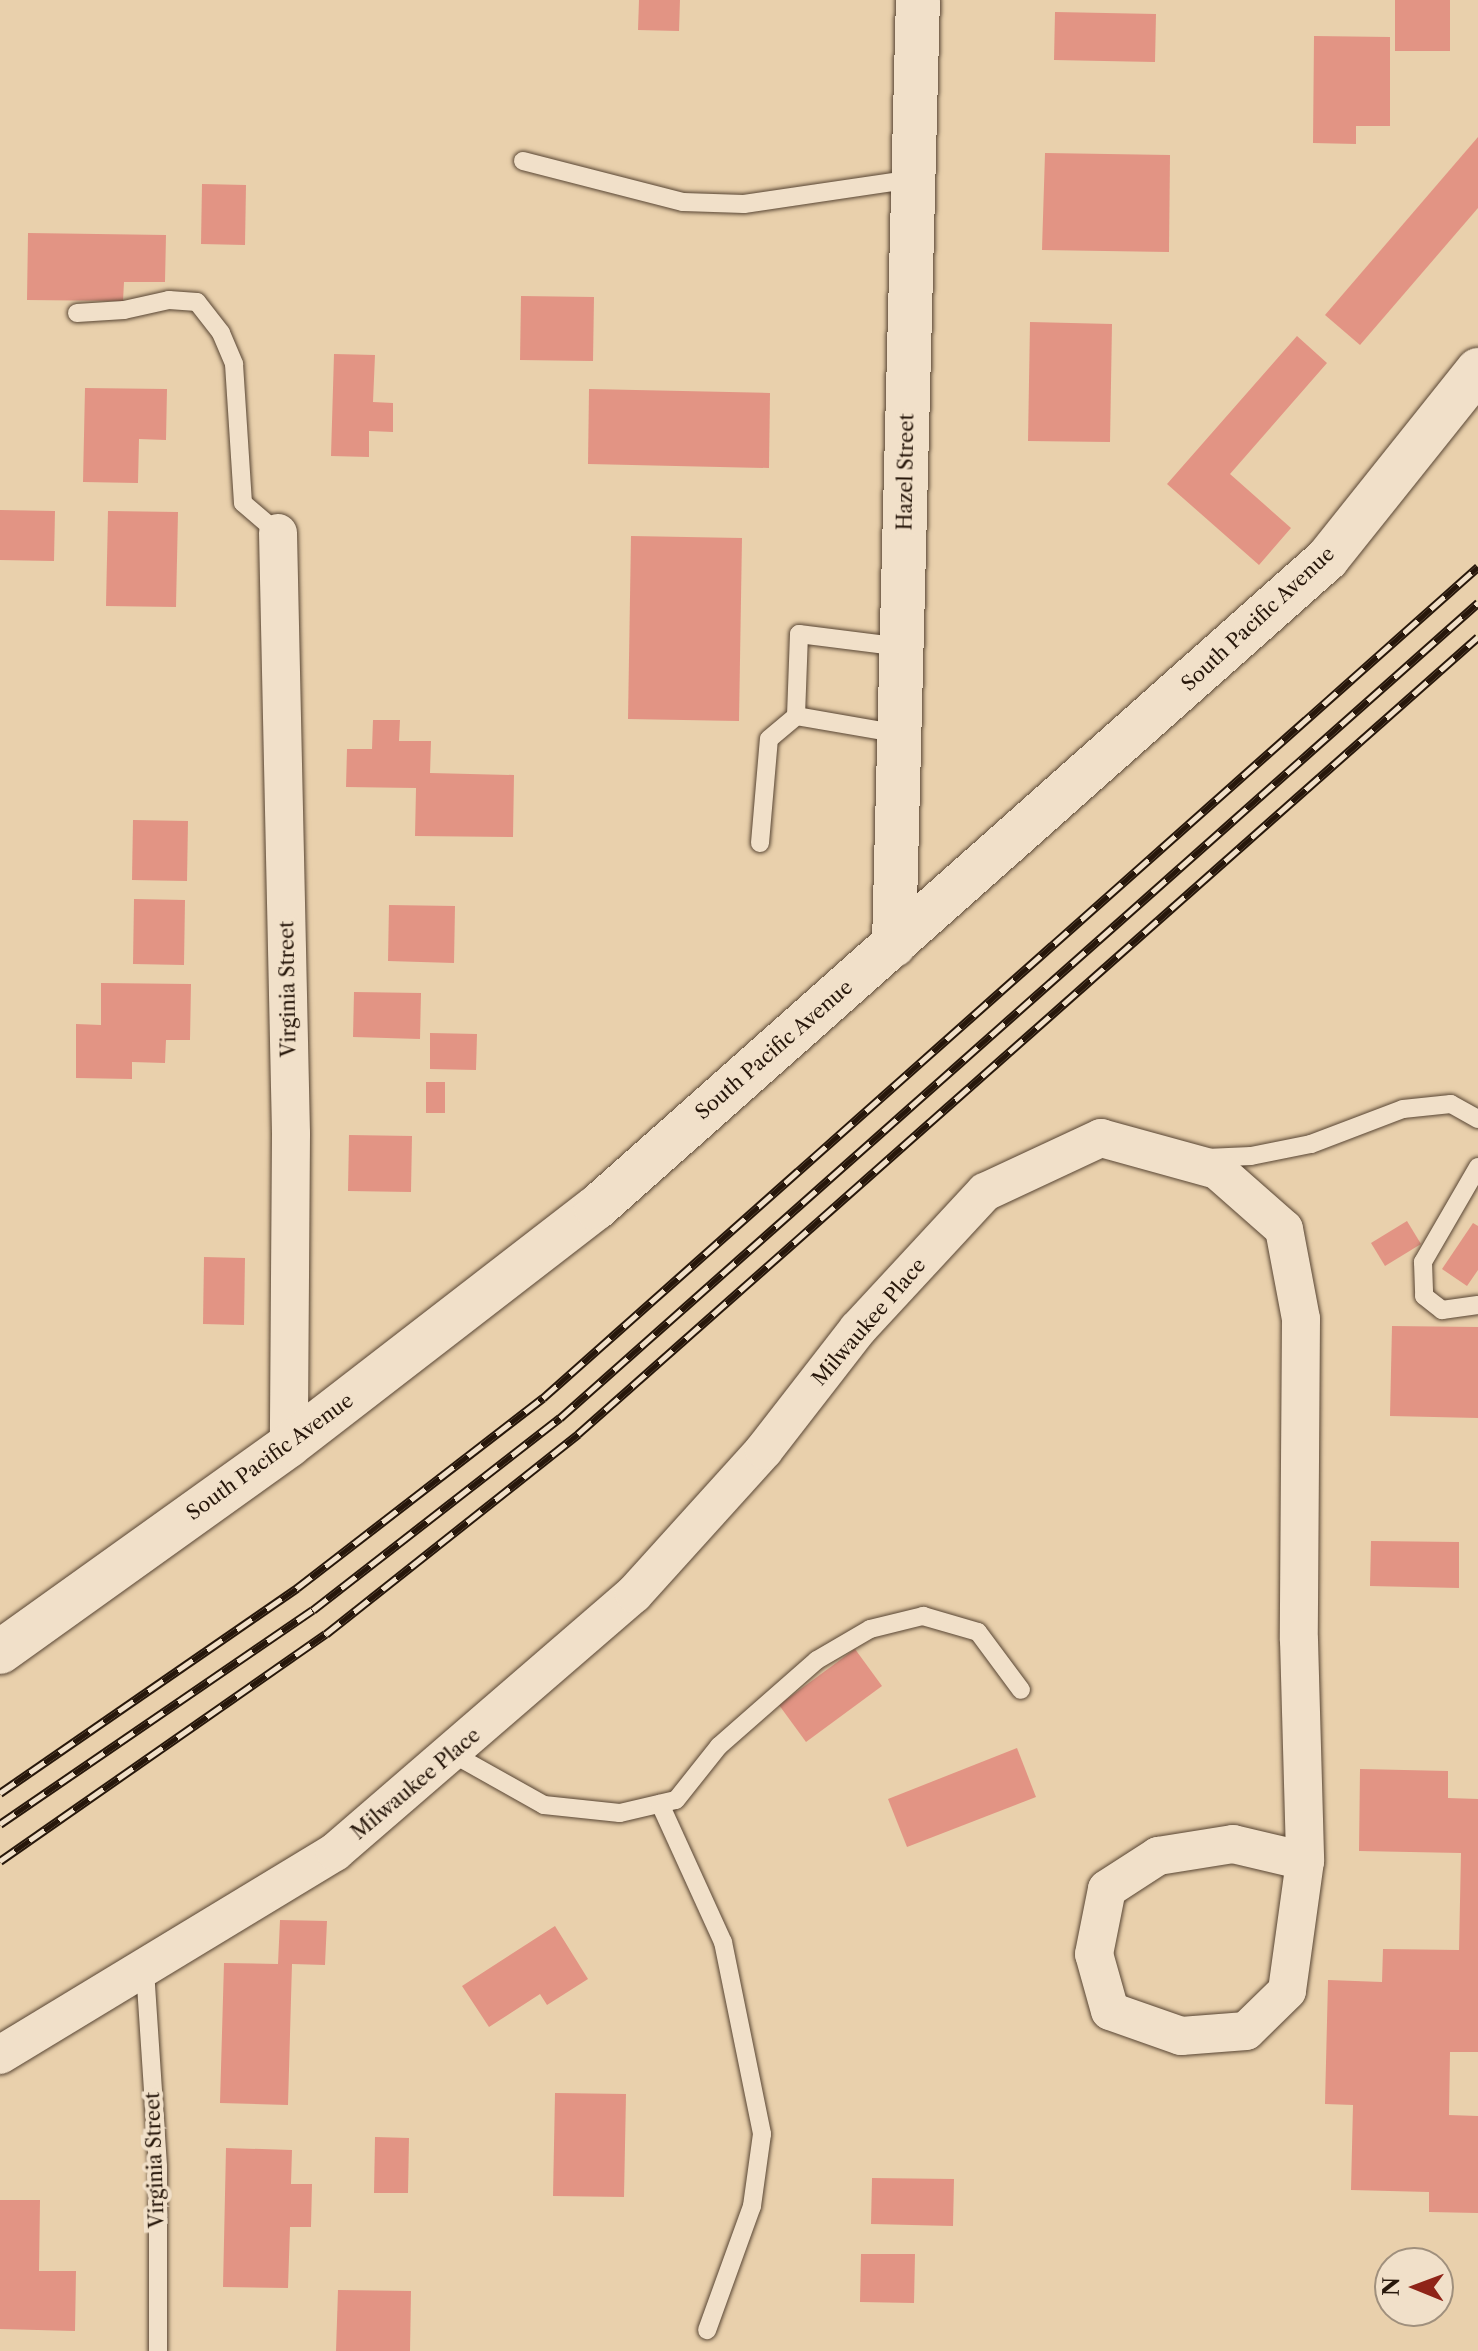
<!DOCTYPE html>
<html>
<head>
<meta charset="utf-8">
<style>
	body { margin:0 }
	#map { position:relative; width:1478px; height:2351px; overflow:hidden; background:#e9d0ac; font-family:"Libre Caslon Text",serif }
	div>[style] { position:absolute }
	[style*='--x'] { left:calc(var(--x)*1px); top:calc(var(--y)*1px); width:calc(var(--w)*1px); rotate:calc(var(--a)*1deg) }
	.building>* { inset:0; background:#e29484 }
	.roads { filter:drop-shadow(0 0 2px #584533) drop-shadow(0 0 2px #584533) }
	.lane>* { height:18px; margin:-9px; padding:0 9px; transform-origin:9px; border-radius:9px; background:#f1e0c9 }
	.street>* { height:38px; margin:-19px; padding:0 19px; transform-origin:19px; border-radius:19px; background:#f1e0c9 }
	.secondary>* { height:44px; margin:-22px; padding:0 22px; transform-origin:22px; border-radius:22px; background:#f1e0c9 }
	.rail>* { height:9px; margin-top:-4.5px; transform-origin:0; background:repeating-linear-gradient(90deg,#f1e0c9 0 18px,#27170b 0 36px); box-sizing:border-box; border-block:2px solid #27170b }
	span { translate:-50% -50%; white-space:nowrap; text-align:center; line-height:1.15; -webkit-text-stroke:8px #f1e0c9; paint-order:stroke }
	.street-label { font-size:20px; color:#27170b }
	.north { position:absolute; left:1374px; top:2247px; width:80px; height:80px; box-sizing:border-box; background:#f1e0c9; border:2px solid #a0907d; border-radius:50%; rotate:271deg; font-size:22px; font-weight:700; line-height:32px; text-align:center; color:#27170b }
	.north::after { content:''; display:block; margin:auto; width:28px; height:36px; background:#8f2418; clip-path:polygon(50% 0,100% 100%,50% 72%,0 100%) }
</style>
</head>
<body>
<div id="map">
	<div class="building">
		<div style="clip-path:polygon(639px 0,680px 0,679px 31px,638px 30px)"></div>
		<div style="clip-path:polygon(1395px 0,1450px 0,1450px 51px,1395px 51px)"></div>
		<div style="clip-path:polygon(1055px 12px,1156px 14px,1155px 62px,1054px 60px)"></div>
		<div style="clip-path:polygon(1314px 36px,1390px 37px,1390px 126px,1356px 126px,1356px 144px,1313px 143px)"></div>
		<div style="clip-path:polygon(1478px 137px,1478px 208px,1360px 345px,1325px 315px)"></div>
		<div style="clip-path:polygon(1045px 153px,1170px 155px,1169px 252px,1042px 250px)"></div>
		<div style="clip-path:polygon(202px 184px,246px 185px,245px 245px,201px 244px)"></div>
		<div style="clip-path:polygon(28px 233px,166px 235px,165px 282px,124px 282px,123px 301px,27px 300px)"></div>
		<div style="clip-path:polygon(521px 296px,594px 297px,593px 361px,520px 360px)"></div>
		<div style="clip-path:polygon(1030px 322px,1112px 324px,1110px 442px,1028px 441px)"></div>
		<div style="clip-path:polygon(1297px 336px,1327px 363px,1230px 474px,1291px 528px,1259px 565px,1167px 484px)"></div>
		<div style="clip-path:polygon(334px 354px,375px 355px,373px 402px,393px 403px,393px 432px,369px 431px,369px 457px,331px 456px)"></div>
		<div style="clip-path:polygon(85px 388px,167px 389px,166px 440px,139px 439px,138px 483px,83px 482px)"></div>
		<div style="clip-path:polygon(589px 389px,770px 393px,769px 468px,588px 464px)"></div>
		<div style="clip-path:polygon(0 510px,55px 511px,54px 561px,0 560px)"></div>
		<div style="clip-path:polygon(108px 511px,178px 512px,176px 607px,106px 606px)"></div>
		<div style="clip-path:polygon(631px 536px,742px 538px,739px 721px,628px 719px)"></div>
		<div style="clip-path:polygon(373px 720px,400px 720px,399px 741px,431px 741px,430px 773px,514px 775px,513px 837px,415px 836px,416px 788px,346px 787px,347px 749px,372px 749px)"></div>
		<div style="clip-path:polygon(133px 820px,188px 821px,187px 881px,132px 880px)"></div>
		<div style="clip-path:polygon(134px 899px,185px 900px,184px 965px,133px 964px)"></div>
		<div style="clip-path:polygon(389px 905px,455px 906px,454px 963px,388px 961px)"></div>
		<div style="clip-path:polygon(101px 983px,191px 984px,190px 1040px,166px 1040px,165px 1063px,132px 1062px,132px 1079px,76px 1078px,76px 1024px,101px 1025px)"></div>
		<div style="clip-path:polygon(354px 992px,421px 993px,420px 1039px,353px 1037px)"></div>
		<div style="clip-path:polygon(430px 1033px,477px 1034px,476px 1070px,430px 1069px)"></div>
		<div style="clip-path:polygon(426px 1082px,445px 1082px,445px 1113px,426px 1113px)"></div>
		<div style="clip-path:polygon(349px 1135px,412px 1136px,411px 1192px,348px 1191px)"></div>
		<div style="clip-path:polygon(1407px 1221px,1421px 1244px,1385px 1266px,1371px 1243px)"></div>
		<div style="clip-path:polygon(1473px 1223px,1478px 1226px,1478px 1270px,1467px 1286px,1442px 1269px)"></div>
		<div style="clip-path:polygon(204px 1257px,245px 1258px,244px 1325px,203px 1324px)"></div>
		<div style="clip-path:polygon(1392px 1326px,1478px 1327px,1478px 1418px,1390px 1416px)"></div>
		<div style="clip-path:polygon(1371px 1541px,1459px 1542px,1459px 1588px,1370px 1586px)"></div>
		<div style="clip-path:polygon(855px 1649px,882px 1686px,806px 1742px,779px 1705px)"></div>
		<div style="clip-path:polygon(1017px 1748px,1036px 1797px,907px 1847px,888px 1799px)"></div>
		<div style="clip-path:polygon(1360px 1769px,1448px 1771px,1448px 1798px,1478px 1799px,1478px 2052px,1450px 2052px,1449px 2115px,1478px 2116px,1478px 2213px,1429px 2212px,1429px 2192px,1351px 2190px,1353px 2105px,1325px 2104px,1328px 1980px,1382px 1982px,1383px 1949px,1459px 1950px,1461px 1853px,1359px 1851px)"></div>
		<div style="clip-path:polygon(280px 1920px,327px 1921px,325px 1965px,292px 1964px,288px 2105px,220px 2103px,224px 1963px,278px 1964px)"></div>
		<div style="clip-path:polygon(555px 1926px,588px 1979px,547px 2005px,540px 1994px,489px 2027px,462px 1986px)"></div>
		<div style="clip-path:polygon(555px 2093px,626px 2094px,624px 2197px,553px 2196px)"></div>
		<div style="clip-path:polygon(375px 2137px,409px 2138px,408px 2193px,374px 2193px)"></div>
		<div style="clip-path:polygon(226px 2148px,292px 2150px,291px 2184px,312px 2184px,311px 2227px,290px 2227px,288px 2288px,223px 2287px)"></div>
		<div style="clip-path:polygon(872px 2178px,954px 2179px,953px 2226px,871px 2224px)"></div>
		<div style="clip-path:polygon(0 2200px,40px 2200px,39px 2271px,76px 2271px,75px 2331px,0 2329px)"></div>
		<div style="clip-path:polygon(861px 2254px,915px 2254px,914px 2303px,860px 2302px)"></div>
		<div style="clip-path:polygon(338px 2290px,411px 2291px,410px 2351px,336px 2351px)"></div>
	</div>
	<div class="roads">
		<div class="lane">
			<div style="--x:523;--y:161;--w:165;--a:14.4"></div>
			<div style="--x:683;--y:202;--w:61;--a:1.9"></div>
			<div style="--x:744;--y:204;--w:172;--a:-8.4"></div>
			<div style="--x:77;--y:313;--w:47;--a:-3.7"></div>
			<div style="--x:124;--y:310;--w:46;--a:-12.5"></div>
			<div style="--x:169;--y:300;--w:28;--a:4"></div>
			<div style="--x:197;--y:302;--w:39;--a:52"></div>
			<div style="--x:221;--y:333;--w:34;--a:67"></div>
			<div style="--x:234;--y:364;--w:139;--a:86.3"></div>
			<div style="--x:243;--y:503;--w:46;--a:40.6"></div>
			<div style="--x:900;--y:734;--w:106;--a:-170.2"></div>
			<div style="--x:796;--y:716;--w:82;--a:-87.9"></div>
			<div style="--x:799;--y:634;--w:104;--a:7.2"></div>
			<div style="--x:760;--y:843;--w:104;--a:-85.1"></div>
			<div style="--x:769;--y:739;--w:35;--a:-40"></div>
			<div style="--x:1206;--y:1158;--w:45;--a:-2.5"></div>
			<div style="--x:1251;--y:1156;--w:61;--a:-11.3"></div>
			<div style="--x:1311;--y:1144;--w:98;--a:-20.8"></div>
			<div style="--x:1403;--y:1109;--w:48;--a:-5.9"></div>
			<div style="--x:1451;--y:1104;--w:31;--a:29"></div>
			<div style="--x:1478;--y:1167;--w:110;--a:120.1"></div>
			<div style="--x:1423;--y:1262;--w:34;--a:88"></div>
			<div style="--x:1424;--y:1296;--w:23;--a:38"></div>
			<div style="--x:1442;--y:1310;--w:36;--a:-8"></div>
			<div style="--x:453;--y:1754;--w:104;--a:29.3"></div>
			<div style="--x:544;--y:1805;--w:76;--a:6"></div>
			<div style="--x:620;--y:1813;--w:57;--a:-13.1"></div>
			<div style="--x:676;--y:1800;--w:69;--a:-51.5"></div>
			<div style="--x:719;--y:1746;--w:130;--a:-41.3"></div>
			<div style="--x:817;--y:1660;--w:61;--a:-30.3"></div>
			<div style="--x:870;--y:1629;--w:55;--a:-13.8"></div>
			<div style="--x:923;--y:1616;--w:57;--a:16.2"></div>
			<div style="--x:978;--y:1632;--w:72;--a:53.4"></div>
			<div style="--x:660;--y:1804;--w:152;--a:65.5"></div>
			<div style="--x:723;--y:1942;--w:196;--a:78.5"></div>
			<div style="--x:762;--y:2134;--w:73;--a:97.9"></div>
			<div style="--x:752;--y:2206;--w:132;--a:109.9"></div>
			<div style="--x:145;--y:1970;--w:197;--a:86.2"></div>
			<div style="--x:158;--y:2167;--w:184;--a:90"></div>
		</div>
		<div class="street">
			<div style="--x:278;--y:533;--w:601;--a:88.76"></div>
			<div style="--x:291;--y:1134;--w:311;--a:90.4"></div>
			<div style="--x:0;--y:2055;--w:392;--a:-31.2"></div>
			<div style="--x:335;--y:1852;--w:395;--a:-40.8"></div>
			<div style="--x:634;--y:1594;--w:194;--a:-47.9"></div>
			<div style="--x:764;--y:1450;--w:153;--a:-52.2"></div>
			<div style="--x:858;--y:1329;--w:187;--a:-47.2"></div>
			<div style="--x:985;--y:1192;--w:128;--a:-25"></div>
			<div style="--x:1101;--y:1138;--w:120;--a:15.4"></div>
			<div style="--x:1217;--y:1170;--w:89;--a:41.4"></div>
			<div style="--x:1284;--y:1229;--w:92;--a:79.3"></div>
			<div style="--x:1301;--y:1319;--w:321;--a:90.4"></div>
			<div style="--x:1299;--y:1640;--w:221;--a:88.4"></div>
			<div style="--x:1305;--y:1861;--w:131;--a:97.9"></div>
			<div style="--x:1287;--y:1991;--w:57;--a:135.7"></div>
			<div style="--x:1246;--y:2031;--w:65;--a:175.6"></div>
			<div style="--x:1181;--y:2036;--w:75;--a:-160.6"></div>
			<div style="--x:1110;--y:2011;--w:59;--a:-105.7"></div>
			<div style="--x:1094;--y:1954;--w:66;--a:-78.7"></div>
			<div style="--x:1107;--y:1889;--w:61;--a:-32.9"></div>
			<div style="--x:1158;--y:1856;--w:76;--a:-9.1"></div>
			<div style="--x:1233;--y:1844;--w:74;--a:13.3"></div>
		</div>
		<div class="secondary">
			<div style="--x:894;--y:945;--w:945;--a:-88.55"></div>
			<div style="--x:0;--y:1652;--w:355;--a:-35.6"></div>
			<div style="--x:289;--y:1445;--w:388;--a:-37.7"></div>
			<div style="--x:596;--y:1208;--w:978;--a:-41.6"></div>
			<div style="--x:1327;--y:559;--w:242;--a:-51.4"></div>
		</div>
	</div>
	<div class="rail">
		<div style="--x:0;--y:1793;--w:361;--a:-34.6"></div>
		<div style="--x:297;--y:1588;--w:311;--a:-37.7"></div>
		<div style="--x:543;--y:1398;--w:1251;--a:-41.63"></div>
		<div style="--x:0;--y:1824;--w:379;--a:-34.4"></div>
		<div style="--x:313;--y:1610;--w:313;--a:-37.9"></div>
		<div style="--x:560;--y:1418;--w:1228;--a:-41.6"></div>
		<div style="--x:0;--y:1861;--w:397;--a:-34.9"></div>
		<div style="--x:326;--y:1634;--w:322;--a:-38.4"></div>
		<div style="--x:578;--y:1434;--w:1202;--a:-41.53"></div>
	</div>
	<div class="street-label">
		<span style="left:906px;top:472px;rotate:-89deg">Hazel Street</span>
		<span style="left:1258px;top:619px;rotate:-43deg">South Pacific Avenue</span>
		<span style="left:288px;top:989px;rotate:-91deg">Virginia Street</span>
		<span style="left:774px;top:1050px;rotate:-41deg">South Pacific Avenue</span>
		<span style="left:869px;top:1322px;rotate:-49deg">Milwaukee Place</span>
		<span style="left:270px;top:1457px;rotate:-36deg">South Pacific Avenue</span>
		<span style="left:416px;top:1784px;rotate:-40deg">Milwaukee Place</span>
		<span style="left:155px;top:2160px;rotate:-92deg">Virginia Street</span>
	</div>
	<div class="north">N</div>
</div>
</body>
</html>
